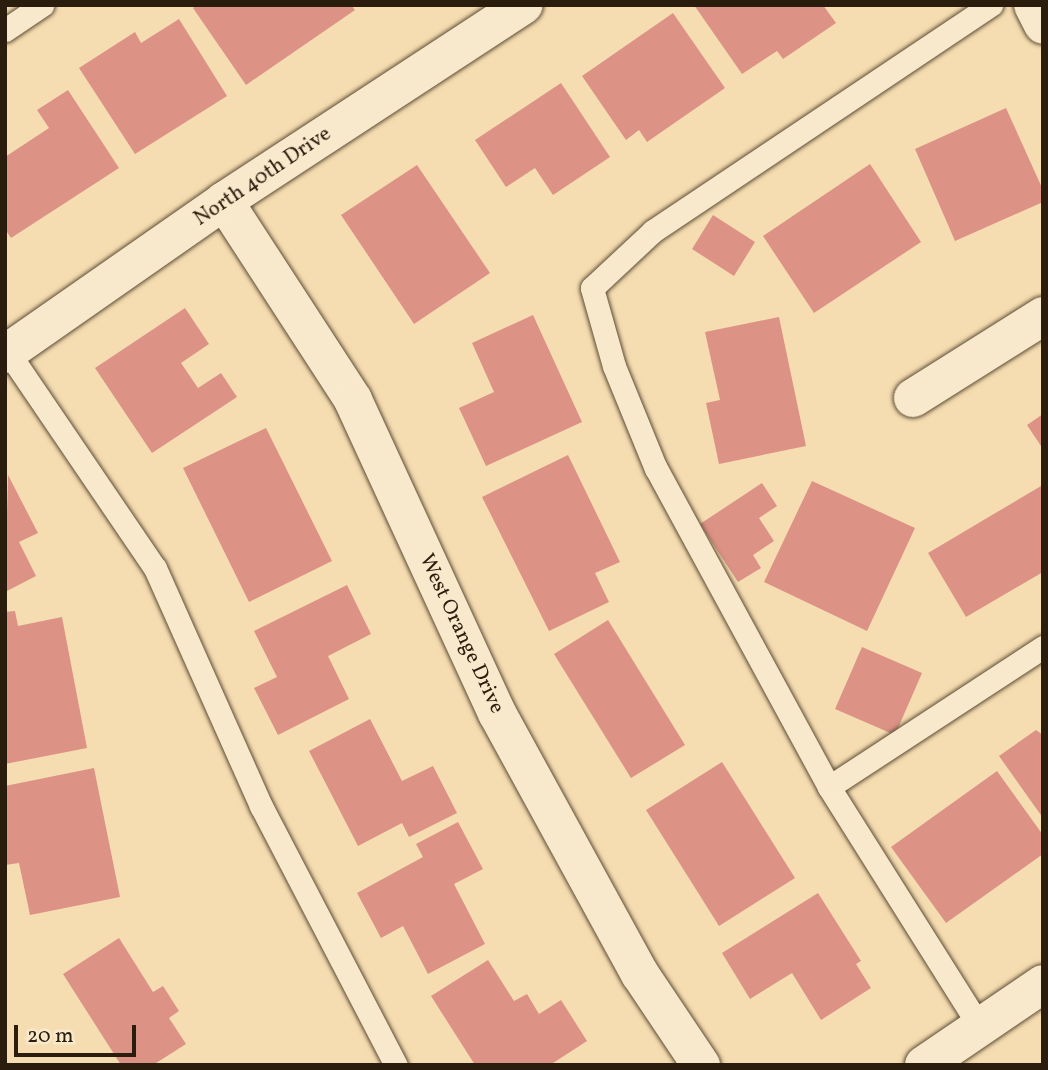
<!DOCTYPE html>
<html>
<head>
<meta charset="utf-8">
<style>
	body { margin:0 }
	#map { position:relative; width:1048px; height:1070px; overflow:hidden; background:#f6ddb1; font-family:Vollkorn,serif }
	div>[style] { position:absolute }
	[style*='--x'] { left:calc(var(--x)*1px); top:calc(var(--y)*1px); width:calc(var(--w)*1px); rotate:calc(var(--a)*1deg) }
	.building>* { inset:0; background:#dc9285 }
	.roads { filter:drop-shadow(0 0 2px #5d4d36) drop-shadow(0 0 2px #5d4d36) }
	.lane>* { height:23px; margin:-11.5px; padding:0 11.5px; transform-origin:11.5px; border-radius:11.5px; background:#f9e9cc }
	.street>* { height:38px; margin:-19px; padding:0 19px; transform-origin:19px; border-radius:19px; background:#f9e9cc }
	span { translate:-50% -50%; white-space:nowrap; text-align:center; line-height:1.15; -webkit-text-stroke:5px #f9e9cc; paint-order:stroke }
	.street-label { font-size:21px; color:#2a1d0d }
	.frame { position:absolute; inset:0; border:7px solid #2a1d0d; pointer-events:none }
	.scale { position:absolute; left:14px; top:1025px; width:122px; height:32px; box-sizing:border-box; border:4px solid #2a1d0d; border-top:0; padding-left:9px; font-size:21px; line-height:24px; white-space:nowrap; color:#2a1d0d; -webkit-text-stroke:5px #f9e9cc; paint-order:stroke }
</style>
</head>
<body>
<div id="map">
	<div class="building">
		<div style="clip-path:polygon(196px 5px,351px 5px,355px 10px,246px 85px,193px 8px)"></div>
		<div style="clip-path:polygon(694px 5px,823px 5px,836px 23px,783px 59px,777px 51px,742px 74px)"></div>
		<div style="clip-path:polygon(673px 13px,725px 88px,647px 142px,639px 130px,626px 140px,582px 76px)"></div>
		<div style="clip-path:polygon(179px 19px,227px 96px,135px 154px,79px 68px,135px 32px,141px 43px)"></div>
		<div style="clip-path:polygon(561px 83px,610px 157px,553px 195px,535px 168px,506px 187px,475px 140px)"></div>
		<div style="clip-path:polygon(68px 90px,119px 168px,11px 238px,5px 229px,5px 157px,49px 128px,37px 110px)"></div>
		<div style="clip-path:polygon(1006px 108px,1043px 190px,1043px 202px,955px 241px,915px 149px)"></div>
		<div style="clip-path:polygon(870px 164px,921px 242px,814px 313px,763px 236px)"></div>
		<div style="clip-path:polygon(417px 165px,490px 273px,414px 324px,341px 215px)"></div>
		<div style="clip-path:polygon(713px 215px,755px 242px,734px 276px,692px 249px)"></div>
		<div style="clip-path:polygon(185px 308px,209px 344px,181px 363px,198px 388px,221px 373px,237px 397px,152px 453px,95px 368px)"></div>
		<div style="clip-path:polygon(533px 315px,582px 422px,486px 466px,459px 408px,494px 392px,472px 343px)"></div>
		<div style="clip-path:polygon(779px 317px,806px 446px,719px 464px,706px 403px,720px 400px,705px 332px)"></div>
		<div style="clip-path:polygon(1043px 414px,1043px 449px,1027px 425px)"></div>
		<div style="clip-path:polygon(266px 428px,332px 561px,249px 602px,183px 468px)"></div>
		<div style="clip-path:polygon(568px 455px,620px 562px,595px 573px,609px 602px,549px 631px,482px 497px)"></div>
		<div style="clip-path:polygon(8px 475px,38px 533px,19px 542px,36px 576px,5px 592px)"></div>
		<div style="clip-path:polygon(812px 481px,915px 528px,867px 631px,764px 582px)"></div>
		<div style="clip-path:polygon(762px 483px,777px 506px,759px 518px,774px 541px,753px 555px,761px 568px,738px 582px,700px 524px)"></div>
		<div style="clip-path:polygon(1041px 486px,1043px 572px,966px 617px,928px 553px)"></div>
		<div style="clip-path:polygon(347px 585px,371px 634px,328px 656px,349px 699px,278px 735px,254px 688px,277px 677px,254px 631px)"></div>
		<div style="clip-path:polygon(15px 611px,18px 626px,62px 617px,87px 748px,5px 764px,5px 612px)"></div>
		<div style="clip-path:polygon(608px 620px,685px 745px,631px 778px,554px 654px)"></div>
		<div style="clip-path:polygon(862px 647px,922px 673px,895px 735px,835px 709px)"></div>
		<div style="clip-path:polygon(370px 719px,402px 781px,433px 766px,457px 813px,409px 837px,402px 823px,358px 846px,309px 751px)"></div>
		<div style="clip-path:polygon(1036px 730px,1043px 735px,1043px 818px,999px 756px)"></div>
		<div style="clip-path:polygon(722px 762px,795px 878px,719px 926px,646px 810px)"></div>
		<div style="clip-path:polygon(94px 768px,120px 897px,30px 915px,19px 863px,5px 865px,5px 786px)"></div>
		<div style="clip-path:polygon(997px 771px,1043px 835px,1043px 854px,946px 923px,891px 847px)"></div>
		<div style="clip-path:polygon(458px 822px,483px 869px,454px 884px,485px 944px,428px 974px,403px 926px,381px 938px,357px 893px,423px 857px,416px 844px)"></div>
		<div style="clip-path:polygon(818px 893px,861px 961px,856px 964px,871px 988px,821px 1020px,792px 973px,750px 999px,722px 953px)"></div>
		<div style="clip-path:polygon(119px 938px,153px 992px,163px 986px,179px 1011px,169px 1018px,186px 1044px,153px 1065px,121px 1065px,63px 974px)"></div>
		<div style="clip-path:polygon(488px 960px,514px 1001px,527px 994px,539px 1014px,561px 1000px,587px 1041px,550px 1065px,475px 1065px,431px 996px)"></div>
	</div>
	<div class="roads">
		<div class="lane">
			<div style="--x:5;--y:30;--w:45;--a:-34"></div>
			<div style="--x:8;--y:352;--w:261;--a:55.8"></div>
			<div style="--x:155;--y:568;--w:261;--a:66"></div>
			<div style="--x:261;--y:806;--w:292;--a:62.5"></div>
			<div style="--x:829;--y:787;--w:256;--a:-33.2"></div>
			<div style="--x:980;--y:1027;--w:284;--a:-122.2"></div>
			<div style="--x:829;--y:787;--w:362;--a:-118.5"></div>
			<div style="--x:656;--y:469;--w:111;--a:-112.2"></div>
			<div style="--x:614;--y:366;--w:81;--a:-105.8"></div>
			<div style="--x:592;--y:288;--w:83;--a:-43.1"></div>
			<div style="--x:653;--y:231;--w:407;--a:-33.8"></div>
		</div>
		<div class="street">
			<div style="--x:1033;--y:5;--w:22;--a:63"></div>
			<div style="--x:224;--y:201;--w:237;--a:57"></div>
			<div style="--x:353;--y:400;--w:345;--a:65.3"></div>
			<div style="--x:497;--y:713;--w:298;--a:61.3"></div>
			<div style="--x:640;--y:974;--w:110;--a:56.2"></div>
			<div style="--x:5;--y:354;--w:267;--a:-34.9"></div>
			<div style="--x:224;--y:201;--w:358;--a:-33.2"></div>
			<div style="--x:913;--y:398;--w:154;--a:-32.2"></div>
			<div style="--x:924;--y:1065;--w:144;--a:-34.2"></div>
		</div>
	</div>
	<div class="street-label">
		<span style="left:263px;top:177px;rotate:-34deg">North 40th Drive</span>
		<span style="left:461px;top:634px;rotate:65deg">West Orange Drive</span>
	</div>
	<div class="frame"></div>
	<div class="scale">20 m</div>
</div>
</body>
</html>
